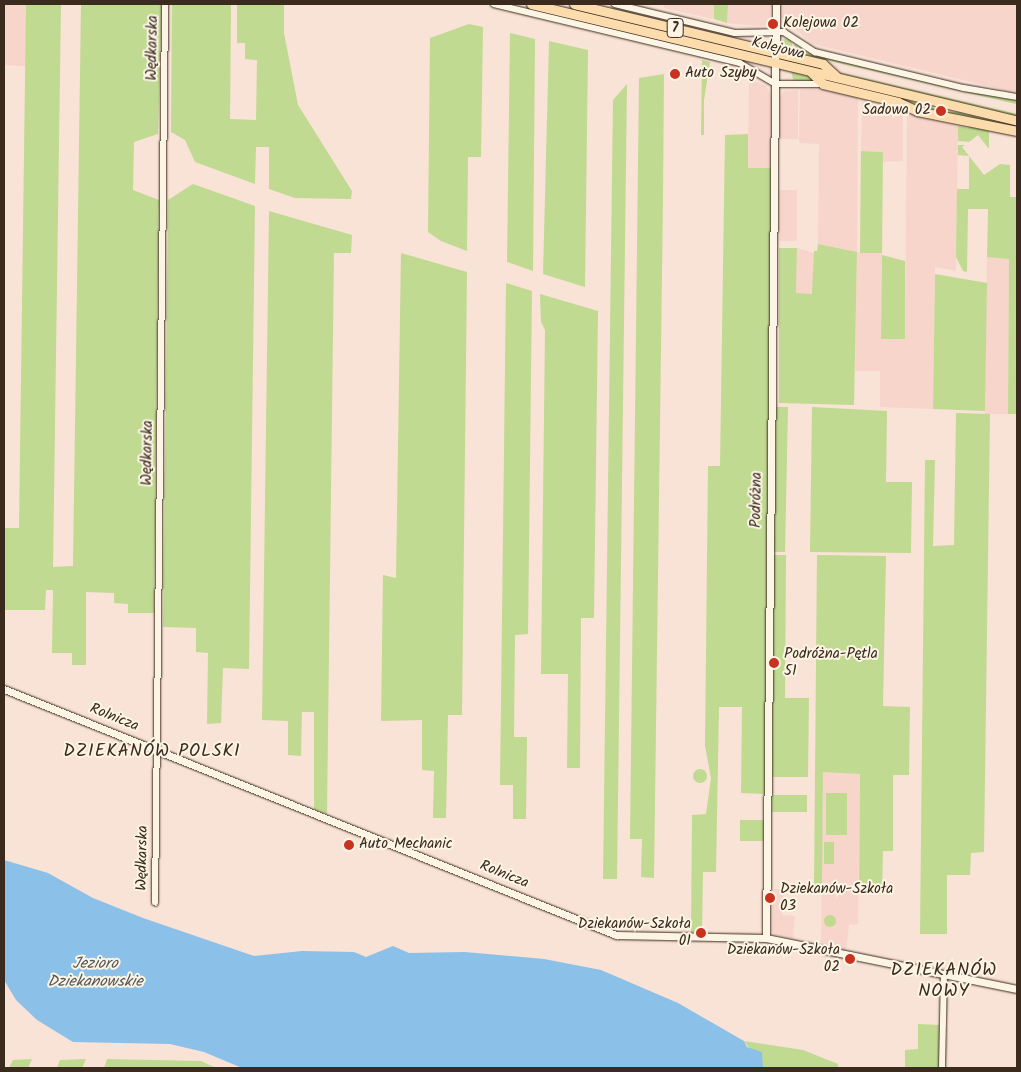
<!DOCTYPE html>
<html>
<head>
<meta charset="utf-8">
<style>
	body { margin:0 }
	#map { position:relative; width:1021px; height:1072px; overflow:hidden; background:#f9e2d6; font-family:Kalam,sans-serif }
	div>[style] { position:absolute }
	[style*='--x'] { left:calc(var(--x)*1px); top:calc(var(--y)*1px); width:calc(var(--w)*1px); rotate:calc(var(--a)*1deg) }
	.built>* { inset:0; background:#f7d5cb }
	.green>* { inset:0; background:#c0da91 }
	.round { border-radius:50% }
	.water>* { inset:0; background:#8bc1e9 }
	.roads { filter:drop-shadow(0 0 1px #3b2a1e) drop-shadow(0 0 1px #3b2a1e) }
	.minor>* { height:5.5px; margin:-2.75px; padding:0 2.75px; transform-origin:2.75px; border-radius:2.75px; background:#fcf5e5 }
	.tertiary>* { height:7px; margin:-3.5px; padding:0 3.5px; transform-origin:3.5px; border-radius:3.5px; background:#fcf5e5 }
	.trunk>* { height:9px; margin:-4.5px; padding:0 4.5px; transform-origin:4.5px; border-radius:4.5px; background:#fcdcac }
	.dots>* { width:14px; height:14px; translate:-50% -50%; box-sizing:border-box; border:2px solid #fcf5e5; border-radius:50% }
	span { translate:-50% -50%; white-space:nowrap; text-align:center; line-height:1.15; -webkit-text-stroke:4px #fcf5e5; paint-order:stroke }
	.shield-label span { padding:1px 4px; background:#fcf5e5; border:1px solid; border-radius:4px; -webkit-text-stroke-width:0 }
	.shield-label { font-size:14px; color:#3b2a1e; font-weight:700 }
	.poi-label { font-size:15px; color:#3b2a1e }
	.left { translate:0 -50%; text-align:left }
	.right { translate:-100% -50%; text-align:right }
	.street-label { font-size:15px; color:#3b2a1e }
	.water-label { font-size:16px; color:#53575b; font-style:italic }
	.quarter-label { font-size:18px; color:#3b2a1e; letter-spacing:1px }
	.frame { position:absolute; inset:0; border:5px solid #3b2a1e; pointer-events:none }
</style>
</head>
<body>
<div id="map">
	<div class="built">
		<div style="clip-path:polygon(4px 4px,26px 4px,26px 66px,4px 65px)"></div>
		<div style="clip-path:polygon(664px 4px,714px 4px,714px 19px,664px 8px)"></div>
		<div style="clip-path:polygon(728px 4px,772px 4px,772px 19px,769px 25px,761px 26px,727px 23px)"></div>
		<div style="clip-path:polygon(781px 4px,1017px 4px,1017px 93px,813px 44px,781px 17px)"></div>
		<div style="clip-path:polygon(749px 79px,766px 86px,773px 99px,772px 168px,748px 169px)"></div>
		<div style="clip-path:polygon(819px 88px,856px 96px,858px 101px,857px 252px,882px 253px,881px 339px,905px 339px,907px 113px,958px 126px,956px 271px,935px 267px,933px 409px,880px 407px,880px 371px,855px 371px,857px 252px,818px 244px,819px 144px,800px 143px,799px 140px,800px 90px)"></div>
		<div style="clip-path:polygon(798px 90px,798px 139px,779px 139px,779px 99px,784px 91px)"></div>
		<div style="clip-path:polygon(862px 102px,903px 112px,903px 161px,883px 162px,882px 152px,861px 151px)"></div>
		<div style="clip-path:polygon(779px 190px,797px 190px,797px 241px,779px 241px)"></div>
		<div style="clip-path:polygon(797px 248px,814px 253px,813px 294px,796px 294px)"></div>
		<div style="clip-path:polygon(987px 257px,1009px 258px,1008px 414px,985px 414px)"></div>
		<div style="clip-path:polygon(823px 771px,860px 774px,858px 924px,849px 925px,846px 951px,821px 945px)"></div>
		<div style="clip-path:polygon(771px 889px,783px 889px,782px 915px,795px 916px,793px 939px,773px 934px,771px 930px)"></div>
	</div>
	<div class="green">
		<div style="clip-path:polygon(26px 4px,61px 4px,53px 567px,73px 566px,81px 4px,162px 4px,158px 134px,134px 142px,133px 190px,159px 200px,154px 613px,128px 613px,128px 604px,114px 603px,114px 593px,86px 592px,86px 665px,72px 665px,72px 653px,52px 653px,53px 590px,46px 590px,45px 610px,4px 610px,4px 528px,19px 528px)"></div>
		<div style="clip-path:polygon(172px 4px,231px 4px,230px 119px,256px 120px,257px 60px,245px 59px,245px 43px,237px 43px,237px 4px,284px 4px,284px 33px,298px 105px,352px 191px,351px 199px,295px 198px,269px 189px,269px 147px,256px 147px,255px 184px,195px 162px,185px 140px,171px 132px)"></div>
		<div style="clip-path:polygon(714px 4px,728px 4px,727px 23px,714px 19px)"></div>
		<div style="clip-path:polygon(469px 24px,483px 27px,481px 157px,468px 157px,467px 251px,441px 241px,428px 232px,430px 38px)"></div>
		<div style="clip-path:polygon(510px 33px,535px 39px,533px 271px,507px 262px)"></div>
		<div class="round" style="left:780px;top:39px;width:12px;height:12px"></div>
		<div style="clip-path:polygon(549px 41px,588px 50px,585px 287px,543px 274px)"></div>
		<div style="clip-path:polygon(794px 44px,812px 54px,1017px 101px,1016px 104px,796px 53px)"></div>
		<div style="clip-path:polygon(702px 60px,710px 62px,704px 100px,704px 135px,701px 135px)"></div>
		<div style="clip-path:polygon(794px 62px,1017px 114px,1017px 118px,794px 64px)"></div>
		<div style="clip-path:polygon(791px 71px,932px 106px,936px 113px,819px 81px,794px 83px)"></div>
		<div style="clip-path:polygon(664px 74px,663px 198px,654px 878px,641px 877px,642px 839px,630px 839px,639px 78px)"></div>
		<div style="clip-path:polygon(627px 84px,617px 879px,603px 879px,613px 100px)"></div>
		<div style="clip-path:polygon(943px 112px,961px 112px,1017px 128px)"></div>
		<div style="clip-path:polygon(969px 124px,989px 129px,989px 149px,978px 135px,969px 142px,958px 141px,958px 126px,969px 128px)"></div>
		<div style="clip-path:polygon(748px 134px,748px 168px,772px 168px,765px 794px,741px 793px,742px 707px,719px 707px,716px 872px,703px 872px,702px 932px,691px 932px,692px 815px,706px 814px,711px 778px,705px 746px,708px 466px,720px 466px,725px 135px)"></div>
		<div style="clip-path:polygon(958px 145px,965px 145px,962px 147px,984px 175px,1000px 164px,1010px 165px,1010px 197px,1017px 197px,1017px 414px,1008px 414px,1009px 259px,987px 257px,988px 209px,968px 209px,967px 272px,963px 271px,956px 257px,957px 189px,969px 189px,969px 156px,958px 155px)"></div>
		<div style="clip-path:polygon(861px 151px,883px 152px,882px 253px,860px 253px)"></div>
		<div style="clip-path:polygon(193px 184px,255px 206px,249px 669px,223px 668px,221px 723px,207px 724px,208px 653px,196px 652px,196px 628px,163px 627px,168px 200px)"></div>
		<div style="clip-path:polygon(269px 211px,352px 235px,351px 253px,334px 253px,327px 814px,314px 809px,314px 712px,302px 712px,301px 756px,288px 755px,288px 721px,262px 720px)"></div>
		<div style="clip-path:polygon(818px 244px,857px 252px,854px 405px,779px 403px,779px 248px,797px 248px,796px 293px,812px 294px,814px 251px,817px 251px)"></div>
		<div style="clip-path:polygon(401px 253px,467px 272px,462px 715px,448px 715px,446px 818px,433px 818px,434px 771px,422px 770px,422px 720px,381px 721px,383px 575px,396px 578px)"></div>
		<div style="clip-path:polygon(882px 255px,905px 261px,905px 339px,881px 339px)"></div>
		<div style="clip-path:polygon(935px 274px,987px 283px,985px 411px,933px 409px)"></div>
		<div style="clip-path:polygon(506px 283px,532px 291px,528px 634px,515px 635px,514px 737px,527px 737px,526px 819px,513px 819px,513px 785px,500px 785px)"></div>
		<div style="clip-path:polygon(540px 294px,598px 311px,594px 618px,581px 618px,580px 768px,567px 768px,568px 674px,541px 674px,545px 330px,541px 322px)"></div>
		<div style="clip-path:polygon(776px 407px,788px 407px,785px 552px,774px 552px)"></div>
		<div style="clip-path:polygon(812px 407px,887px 411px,886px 482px,912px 482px,911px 553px,810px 552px)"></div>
		<div style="clip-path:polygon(956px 413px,990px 414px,984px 852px,971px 853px,970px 875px,947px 875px,947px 934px,920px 934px,925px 460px,935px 460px,933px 546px,954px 545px)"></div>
		<div style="clip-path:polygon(774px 555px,786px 555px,785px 698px,809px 698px,808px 777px,772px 777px)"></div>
		<div style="clip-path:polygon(817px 555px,886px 556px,883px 706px,910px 707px,909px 775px,893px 775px,893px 851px,883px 851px,882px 894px,859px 894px,860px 774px,823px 772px,822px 886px,814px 886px)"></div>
		<div class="round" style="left:693px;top:769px;width:14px;height:14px"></div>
		<div style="clip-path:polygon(826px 793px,847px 793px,847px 835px,826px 835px)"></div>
		<div style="clip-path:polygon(772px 795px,807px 795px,807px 812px,772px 812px)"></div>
		<div style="clip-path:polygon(740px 820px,765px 820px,765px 841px,740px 841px)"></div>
		<div style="clip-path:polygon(824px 842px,834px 842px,834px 864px,824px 864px)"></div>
		<div class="round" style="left:824px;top:915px;width:12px;height:12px"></div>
		<div style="clip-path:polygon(918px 1024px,940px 1025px,939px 1068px,905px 1068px,905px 1050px,918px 1049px)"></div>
		<div style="clip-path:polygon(744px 1041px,803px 1050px,838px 1064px,838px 1068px,763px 1068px)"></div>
		<div style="clip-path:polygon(32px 1059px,28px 1068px,9px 1068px,13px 1060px)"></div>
		<div style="clip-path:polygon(86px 1059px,82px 1068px,57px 1068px,60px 1060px)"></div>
		<div style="clip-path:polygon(107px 1059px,201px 1061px,216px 1068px,104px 1068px)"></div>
	</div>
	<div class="water">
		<div style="clip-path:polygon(4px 860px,48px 873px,93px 898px,143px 918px,254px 956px,302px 951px,354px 952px,366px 957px,393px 946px,409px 953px,465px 952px,544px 959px,601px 970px,678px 1003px,744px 1041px,747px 1047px,762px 1052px,763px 1068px,242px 1068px,204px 1052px,170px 1044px,73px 1042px,37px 1020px,16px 1000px,4px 980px)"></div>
	</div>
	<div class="roads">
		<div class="minor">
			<div style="--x:494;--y:4;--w:253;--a:13.5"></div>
			<div style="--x:740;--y:63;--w:42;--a:30.3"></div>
			<div style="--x:776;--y:84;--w:45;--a:0"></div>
			<div style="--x:615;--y:4;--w:123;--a:13.6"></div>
			<div style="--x:735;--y:33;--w:49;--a:-1.2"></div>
			<div style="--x:784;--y:32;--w:37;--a:33"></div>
			<div style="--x:815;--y:52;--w:153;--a:13.6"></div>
			<div style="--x:964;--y:88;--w:54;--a:9.6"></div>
			<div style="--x:155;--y:903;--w:899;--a:-89.36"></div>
			<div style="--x:942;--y:1068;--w:93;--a:-88.8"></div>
		</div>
		<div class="tertiary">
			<div style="--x:4;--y:689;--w:660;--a:21.9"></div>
			<div style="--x:616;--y:935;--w:150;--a:1.1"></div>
			<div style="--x:766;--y:938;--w:256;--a:11.5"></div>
			<div style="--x:766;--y:938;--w:934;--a:-89.39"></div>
		</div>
		<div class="trunk">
			<div style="--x:531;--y:4;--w:500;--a:13.5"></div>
			<div style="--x:574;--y:4;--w:256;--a:13.5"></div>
			<div style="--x:823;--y:64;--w:18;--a:43"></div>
			<div style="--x:811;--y:72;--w:17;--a:45"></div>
			<div style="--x:823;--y:84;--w:77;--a:13.5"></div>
			<div style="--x:898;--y:102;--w:21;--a:25"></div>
			<div style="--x:917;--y:111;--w:102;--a:11.3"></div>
		</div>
	</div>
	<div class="dots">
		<div style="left:773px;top:24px;background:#c8321e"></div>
		<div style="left:675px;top:74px;background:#c8321e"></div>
		<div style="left:941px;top:111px;background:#c8321e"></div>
		<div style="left:774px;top:663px;background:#c8321e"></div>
		<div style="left:349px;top:845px;background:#c8321e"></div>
		<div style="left:770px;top:898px;background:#c8321e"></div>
		<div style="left:701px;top:933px;background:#c8321e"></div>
		<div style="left:850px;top:959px;background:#c8321e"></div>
	</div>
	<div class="shield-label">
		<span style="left:675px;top:28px">7</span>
	</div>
	<div class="poi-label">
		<span class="left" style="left:783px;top:24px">Kolejowa 02</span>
		<span class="left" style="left:685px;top:74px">Auto Szyby</span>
		<span class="right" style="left:931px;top:111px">Sadowa 02</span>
		<span class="left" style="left:784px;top:663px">Podróżna-Pętla<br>51</span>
		<span class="left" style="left:359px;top:845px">Auto Mechanic</span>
		<span class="left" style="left:780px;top:898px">Dziekanów-Szkoła<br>03</span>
		<span class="right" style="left:691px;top:933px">Dziekanów-Szkoła<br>01</span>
		<span class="right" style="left:840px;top:959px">Dziekanów-Szkoła<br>02</span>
	</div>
	<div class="street-label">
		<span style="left:153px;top:48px;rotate:-89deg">Wędkarska</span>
		<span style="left:778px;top:49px;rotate:14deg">Kolejowa</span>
		<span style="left:148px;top:453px;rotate:-89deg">Wędkarska</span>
		<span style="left:757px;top:500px;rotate:-89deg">Podróżna</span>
		<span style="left:114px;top:718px;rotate:22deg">Rolnicza</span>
		<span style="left:143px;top:858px;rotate:-89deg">Wędkarska</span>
		<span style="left:504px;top:875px;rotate:22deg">Rolnicza</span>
	</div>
	<div class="water-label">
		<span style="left:95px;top:973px">Jezioro<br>Dziekanowskie</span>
	</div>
	<div class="quarter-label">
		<span style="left:152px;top:752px">DZIEKANÓW POLSKI</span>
		<span style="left:944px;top:982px">DZIEKANÓW<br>NOWY</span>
	</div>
	<div class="frame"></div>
</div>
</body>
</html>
